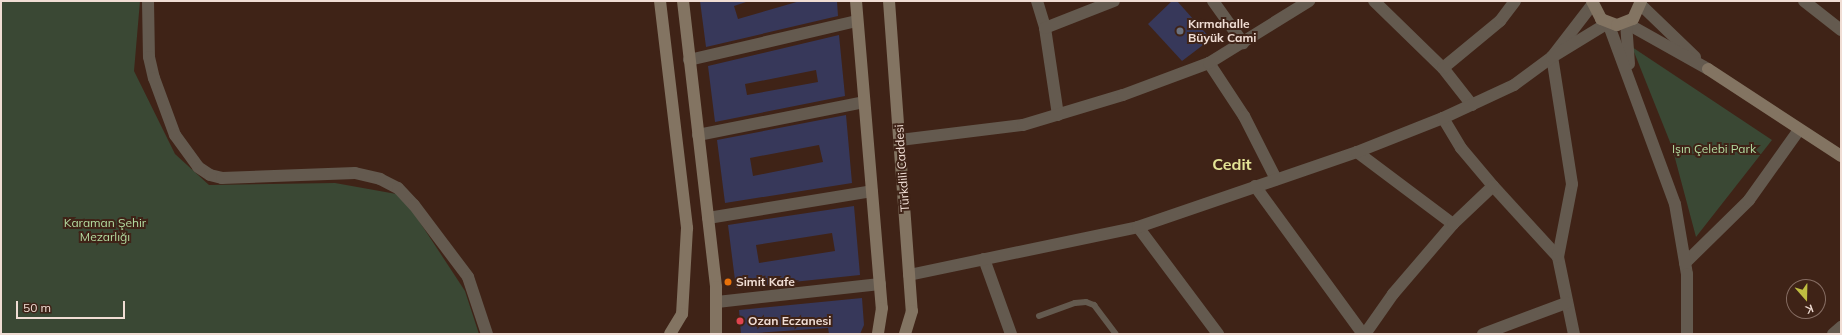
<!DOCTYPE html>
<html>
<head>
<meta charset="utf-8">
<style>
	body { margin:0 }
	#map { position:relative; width:1842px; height:335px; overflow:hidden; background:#3f2317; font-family:Mulish,sans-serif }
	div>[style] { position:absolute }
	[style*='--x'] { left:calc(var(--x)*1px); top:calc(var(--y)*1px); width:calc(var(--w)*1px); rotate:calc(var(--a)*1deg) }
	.green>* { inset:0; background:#3a4834 }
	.building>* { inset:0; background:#37385a }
	.lane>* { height:6px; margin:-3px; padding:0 3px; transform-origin:3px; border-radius:3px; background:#645a4f }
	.street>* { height:12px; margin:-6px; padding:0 6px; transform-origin:6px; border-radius:6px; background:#645a4f }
	.secondary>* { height:12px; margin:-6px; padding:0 6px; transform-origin:6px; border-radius:6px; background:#837462 }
	.dots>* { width:11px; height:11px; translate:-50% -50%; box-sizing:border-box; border:2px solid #3f2317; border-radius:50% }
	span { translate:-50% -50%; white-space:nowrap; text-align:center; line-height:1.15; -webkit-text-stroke:4px #3f2317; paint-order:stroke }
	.poi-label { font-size:12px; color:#f0ddd4; font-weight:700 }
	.left { translate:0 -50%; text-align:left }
	.park-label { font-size:12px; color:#b4dda2 }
	.street-label { font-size:12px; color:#f0ddd4 }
	.district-label { font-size:16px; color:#e3e496; font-weight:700 }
	.frame { position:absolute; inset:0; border:2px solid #f0ddd4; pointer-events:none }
	.north { position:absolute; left:1786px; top:279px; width:40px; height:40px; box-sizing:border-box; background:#3f2317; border:1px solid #866d63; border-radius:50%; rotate:160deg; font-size:11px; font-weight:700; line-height:16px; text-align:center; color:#f0ddd4 }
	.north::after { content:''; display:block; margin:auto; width:14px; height:18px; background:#bfbe41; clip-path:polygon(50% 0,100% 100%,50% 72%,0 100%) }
	.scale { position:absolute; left:16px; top:301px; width:109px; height:18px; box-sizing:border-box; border:2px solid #f0ddd4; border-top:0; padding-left:5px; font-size:12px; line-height:14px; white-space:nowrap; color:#f0ddd4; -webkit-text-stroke:3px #3f2317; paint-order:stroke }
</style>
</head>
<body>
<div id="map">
	<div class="green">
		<div style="clip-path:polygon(1px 1px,140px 1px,134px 71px,175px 154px,209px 185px,335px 183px,402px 195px,465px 291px,479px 334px,1px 334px)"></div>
		<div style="clip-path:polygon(1632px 47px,1772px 140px,1696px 237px,1672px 147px)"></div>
	</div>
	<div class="building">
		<div style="clip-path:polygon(700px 1px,749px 1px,734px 6px,738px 19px,800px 1px,837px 1px,838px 16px,706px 47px)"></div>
		<div style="clip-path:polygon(1172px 1px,1177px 1px,1211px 39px,1182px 61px,1148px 24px)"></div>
		<div style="clip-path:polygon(evenodd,839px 35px,845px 96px,715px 122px,708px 66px,839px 35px,816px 70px,818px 82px,747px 95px,745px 84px,816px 70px)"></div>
		<div style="clip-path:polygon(evenodd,846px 115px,852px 183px,725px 203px,717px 140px,846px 115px,819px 145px,823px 162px,753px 176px,750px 158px,819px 145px)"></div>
		<div style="clip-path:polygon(evenodd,854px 206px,860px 275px,736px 288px,728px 225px,854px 206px,832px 233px,835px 251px,759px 263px,756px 245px,832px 233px)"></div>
		<div style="clip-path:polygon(862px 298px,864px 325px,860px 334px,829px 334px,828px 328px,741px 334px,739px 310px)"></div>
	</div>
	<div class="lane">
		<div style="--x:1039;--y:316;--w:38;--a:-20"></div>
		<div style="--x:1075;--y:303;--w:11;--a:-5"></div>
		<div style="--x:1086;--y:302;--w:9;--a:21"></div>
		<div style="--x:1094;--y:305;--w:36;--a:53"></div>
	</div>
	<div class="street">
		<div style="--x:148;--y:1;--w:56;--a:89"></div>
		<div style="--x:149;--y:57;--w:22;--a:77"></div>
		<div style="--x:154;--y:78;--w:61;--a:69.8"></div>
		<div style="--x:175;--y:135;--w:39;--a:54"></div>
		<div style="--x:198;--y:167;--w:14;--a:34"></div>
		<div style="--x:210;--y:175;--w:12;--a:14"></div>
		<div style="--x:222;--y:178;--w:133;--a:-2.2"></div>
		<div style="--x:355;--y:173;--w:26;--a:13"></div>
		<div style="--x:380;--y:179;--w:20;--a:27"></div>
		<div style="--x:398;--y:188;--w:23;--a:47"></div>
		<div style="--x:414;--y:205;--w:90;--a:53.1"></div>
		<div style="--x:468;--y:277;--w:60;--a:71.6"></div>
		<div style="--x:1037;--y:1;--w:28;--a:73"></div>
		<div style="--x:1045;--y:28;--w:88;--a:81.5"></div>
		<div style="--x:1213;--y:1;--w:52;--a:54.5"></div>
		<div style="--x:1374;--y:1;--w:96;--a:44.2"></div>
		<div style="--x:1443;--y:68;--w:47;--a:51.9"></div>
		<div style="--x:1804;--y:1;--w:47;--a:38.1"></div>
		<div style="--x:1641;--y:5;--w:75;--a:43.9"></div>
		<div style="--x:1626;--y:23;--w:94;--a:29.3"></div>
		<div style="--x:1626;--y:23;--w:41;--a:85.8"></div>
		<div style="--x:1045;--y:28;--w:74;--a:-21.4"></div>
		<div style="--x:689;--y:60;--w:172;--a:-13.1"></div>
		<div style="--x:1209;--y:63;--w:64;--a:56.6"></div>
		<div style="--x:1244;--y:116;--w:71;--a:63.1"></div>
		<div style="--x:1443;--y:68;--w:74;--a:-39.5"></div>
		<div style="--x:1500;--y:21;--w:25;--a:-53"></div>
		<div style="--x:1443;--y:118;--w:35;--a:59"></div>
		<div style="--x:1461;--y:148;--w:50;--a:49.9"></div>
		<div style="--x:1493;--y:186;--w:96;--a:47.5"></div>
		<div style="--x:1558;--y:257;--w:79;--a:78.3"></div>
		<div style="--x:698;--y:135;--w:169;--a:-11.2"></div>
		<div style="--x:900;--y:140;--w:124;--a:-7"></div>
		<div style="--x:1023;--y:125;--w:104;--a:-16.7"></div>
		<div style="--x:1123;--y:95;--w:92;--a:-20.4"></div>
		<div style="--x:1209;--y:63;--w:118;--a:-31.8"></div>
		<div style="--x:1357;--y:152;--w:120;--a:36.9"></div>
		<div style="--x:1255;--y:186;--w:183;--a:53.9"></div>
		<div style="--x:708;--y:218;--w:166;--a:-9.3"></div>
		<div style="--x:1138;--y:227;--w:134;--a:53.2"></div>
		<div style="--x:1558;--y:257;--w:74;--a:-79.1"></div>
		<div style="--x:1572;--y:184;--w:129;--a:-98.9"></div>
		<div style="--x:1552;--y:57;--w:66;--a:-52.4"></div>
		<div style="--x:984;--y:259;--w:80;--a:70.2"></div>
		<div style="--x:1685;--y:263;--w:90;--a:-44.5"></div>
		<div style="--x:1749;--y:200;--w:86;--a:-54.5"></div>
		<div style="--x:909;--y:275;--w:234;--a:-11.8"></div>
		<div style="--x:1138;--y:227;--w:231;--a:-18.9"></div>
		<div style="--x:1357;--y:152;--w:92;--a:-21.6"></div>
		<div style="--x:1443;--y:118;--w:78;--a:-24.9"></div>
		<div style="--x:1514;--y:85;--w:47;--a:-36.4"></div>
		<div style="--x:1552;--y:57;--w:66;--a:-31.3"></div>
		<div style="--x:1608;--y:23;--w:193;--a:69.7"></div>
		<div style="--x:1675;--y:204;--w:71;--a:80.3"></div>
		<div style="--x:1687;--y:274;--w:60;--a:90"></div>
		<div style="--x:717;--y:302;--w:164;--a:-6.3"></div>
		<div style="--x:1365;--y:334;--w:49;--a:-55"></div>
		<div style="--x:1393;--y:294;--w:92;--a:-49.4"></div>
		<div style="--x:1453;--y:224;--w:55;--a:-43.5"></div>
		<div style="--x:1483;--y:334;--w:89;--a:-20.5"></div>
		<div style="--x:1833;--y:334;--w:11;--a:-41"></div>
	</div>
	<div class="secondary">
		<div style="--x:660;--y:1;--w:229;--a:83.2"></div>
		<div style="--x:687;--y:228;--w:86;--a:93.3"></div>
		<div style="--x:682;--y:314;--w:23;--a:121"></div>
		<div style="--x:683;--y:1;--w:288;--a:83.4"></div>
		<div style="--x:716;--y:287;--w:47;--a:90"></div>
		<div style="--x:856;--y:1;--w:308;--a:85.2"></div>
		<div style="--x:882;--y:308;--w:26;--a:99"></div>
		<div style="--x:889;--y:1;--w:311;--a:85.8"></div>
		<div style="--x:912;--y:311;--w:24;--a:107"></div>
		<div style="--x:1592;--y:1;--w:20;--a:63"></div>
		<div style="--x:1601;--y:19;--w:17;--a:21"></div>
		<div style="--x:1617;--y:25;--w:17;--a:-21"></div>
		<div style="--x:1633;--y:19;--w:20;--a:-66"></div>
		<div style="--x:1708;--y:69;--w:159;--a:33.2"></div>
	</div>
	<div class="dots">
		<div style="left:1180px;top:31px;background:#6b7280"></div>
		<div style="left:728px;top:282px;background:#e8710a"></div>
		<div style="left:740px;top:321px;background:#e0444e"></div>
	</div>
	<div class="poi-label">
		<span class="left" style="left:1188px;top:31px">Kırmahalle<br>Büyük Cami</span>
		<span class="left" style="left:736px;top:282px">Simit Kafe</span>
		<span class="left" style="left:748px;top:321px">Ozan Eczanesi</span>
	</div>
	<div class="park-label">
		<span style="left:1714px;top:149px">Işın Çelebi Park</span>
		<span style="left:105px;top:230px">Karaman Şehir<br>Mezarlığı</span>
	</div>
	<div class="street-label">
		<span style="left:902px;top:168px;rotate:-94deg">Türkdili Caddesi</span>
	</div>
	<div class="district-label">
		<span style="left:1232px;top:164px">Cedit</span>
	</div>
	<div class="frame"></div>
	<div class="north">K</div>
	<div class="scale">50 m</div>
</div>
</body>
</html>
